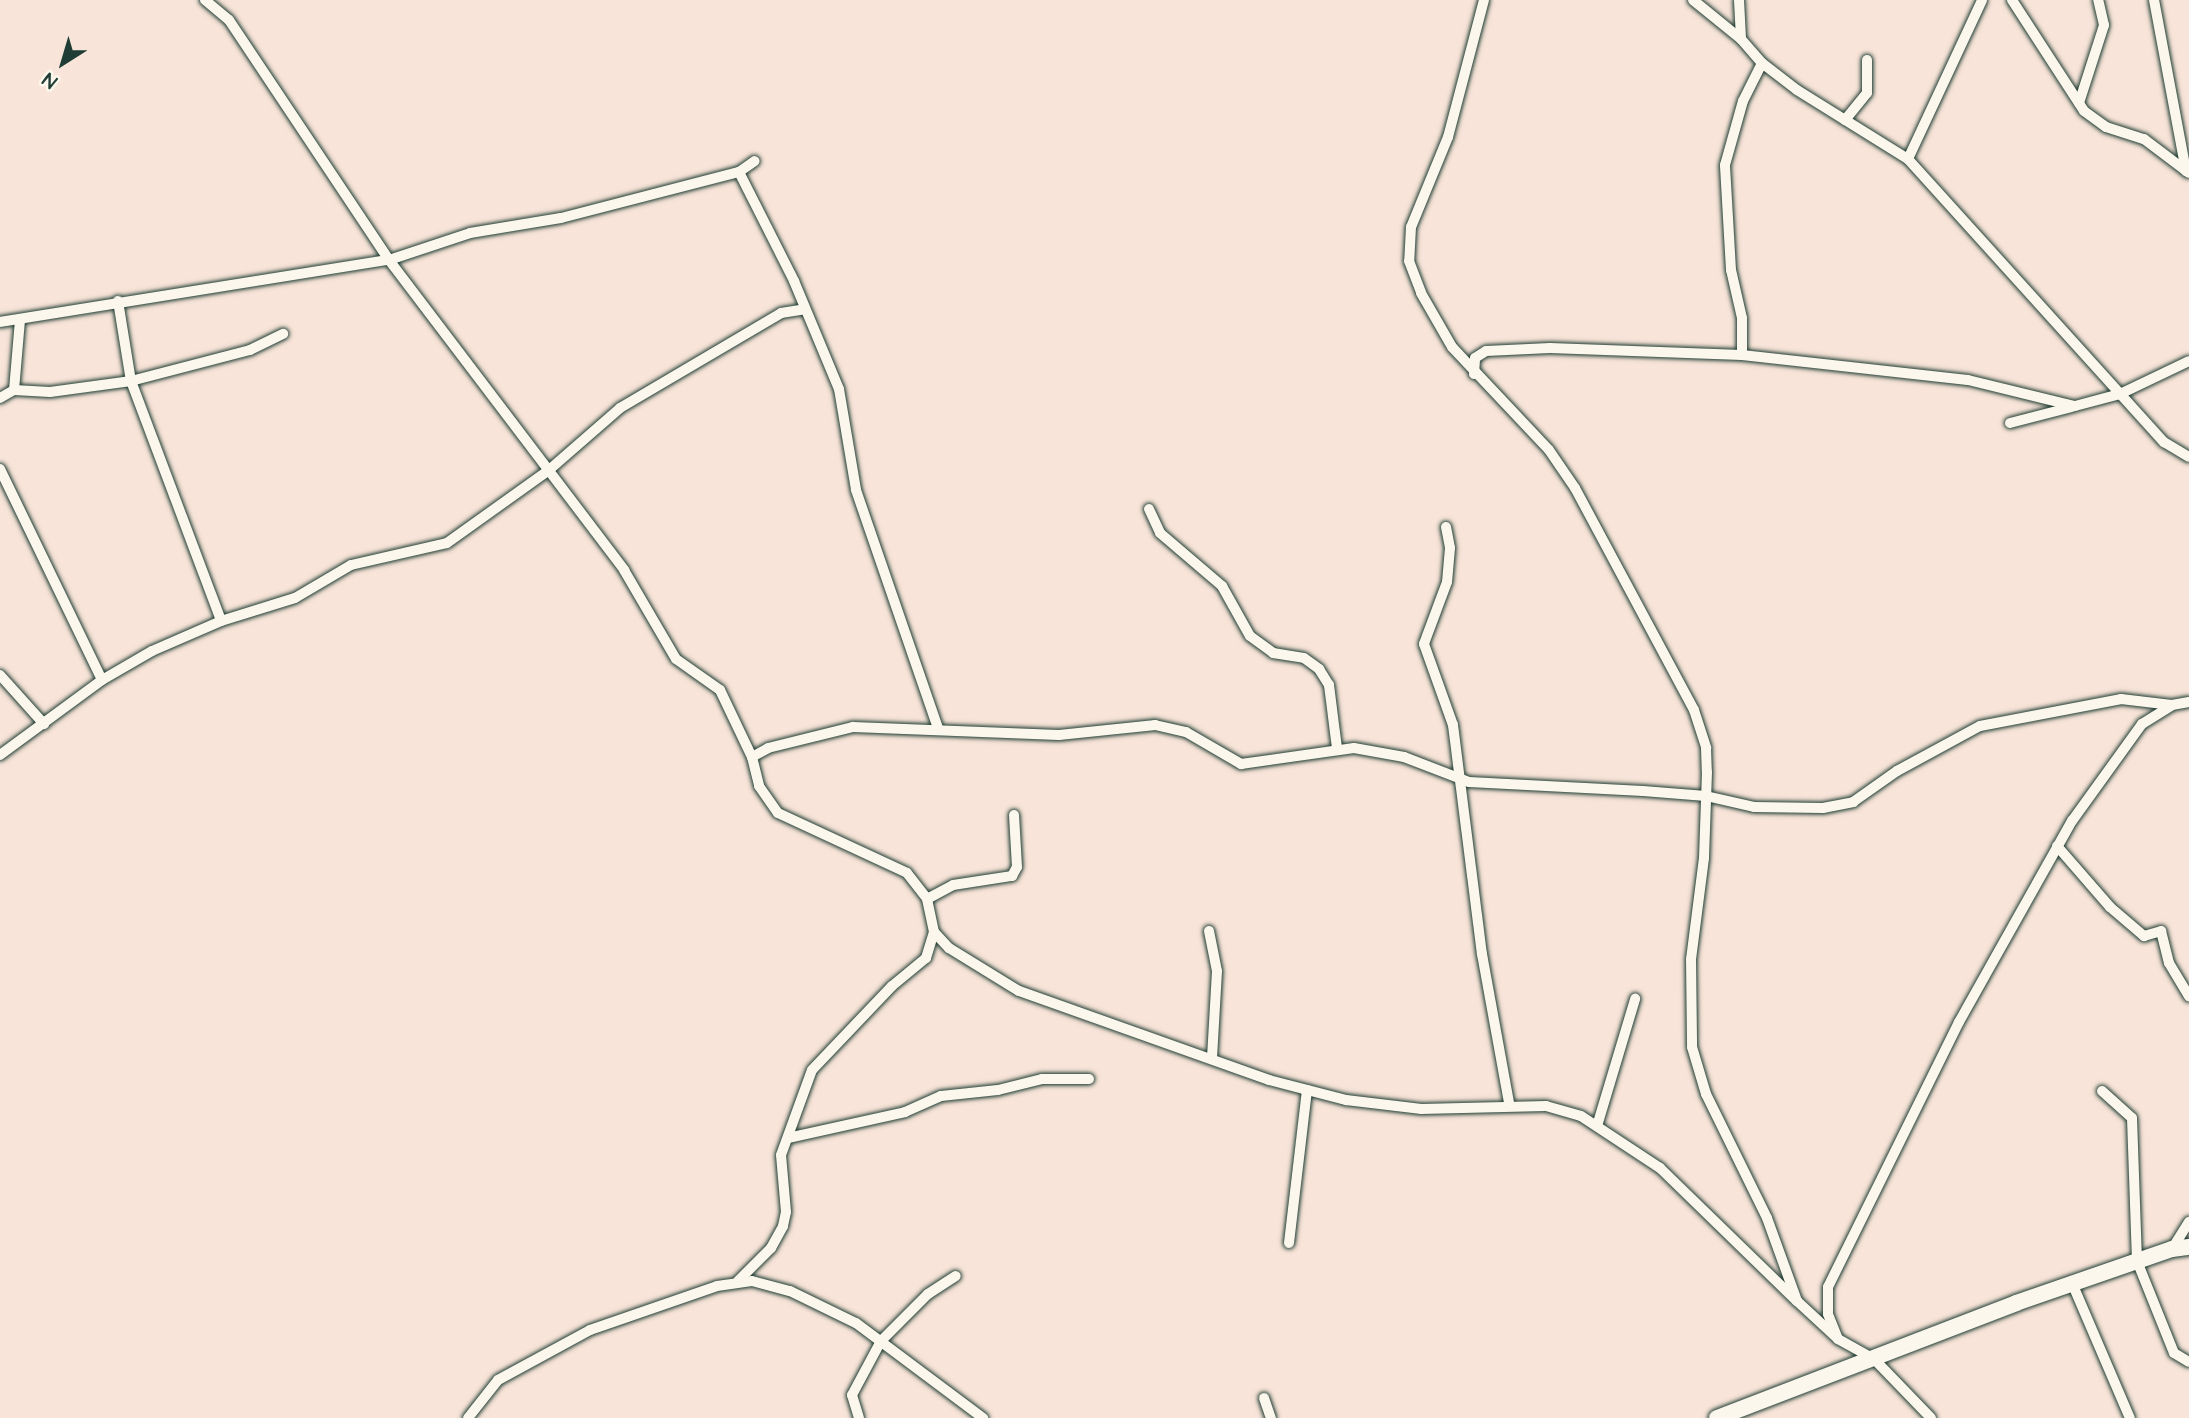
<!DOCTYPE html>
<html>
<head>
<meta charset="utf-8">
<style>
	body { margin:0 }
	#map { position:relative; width:2189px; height:1418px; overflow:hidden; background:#f8e4d8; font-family:"Architects Daughter",sans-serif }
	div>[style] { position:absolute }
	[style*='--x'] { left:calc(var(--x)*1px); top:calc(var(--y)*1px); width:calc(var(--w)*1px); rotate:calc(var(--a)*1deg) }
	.roads { filter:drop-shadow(0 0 2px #1f3d34) drop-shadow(0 0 2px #1f3d34) }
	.minor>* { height:10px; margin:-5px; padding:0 5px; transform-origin:5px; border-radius:5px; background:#fbf7ec }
	.secondary>* { height:16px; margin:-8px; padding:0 8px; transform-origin:8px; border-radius:8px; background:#fbf7ec }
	span { translate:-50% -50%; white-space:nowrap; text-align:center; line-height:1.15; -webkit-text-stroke:6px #fbf7ec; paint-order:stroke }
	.north { position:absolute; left:28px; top:28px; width:70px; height:70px; -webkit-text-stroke:5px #fbf7ec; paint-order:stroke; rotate:217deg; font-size:19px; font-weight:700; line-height:28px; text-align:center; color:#1f3d34 }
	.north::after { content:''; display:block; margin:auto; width:24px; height:32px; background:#1f3d34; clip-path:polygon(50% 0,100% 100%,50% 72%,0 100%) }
</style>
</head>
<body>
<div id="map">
	<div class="roads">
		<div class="minor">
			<div style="--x:205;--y:0;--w:31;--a:40"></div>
			<div style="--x:229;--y:20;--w:288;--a:56.3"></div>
			<div style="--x:389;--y:260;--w:389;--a:52.8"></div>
			<div style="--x:624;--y:570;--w:103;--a:59.7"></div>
			<div style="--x:676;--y:659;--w:54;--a:35.2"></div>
			<div style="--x:720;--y:690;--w:74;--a:64.5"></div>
			<div style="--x:752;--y:757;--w:30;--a:76"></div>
			<div style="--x:759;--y:786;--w:33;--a:55"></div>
			<div style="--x:778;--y:813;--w:142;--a:24.9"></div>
			<div style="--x:907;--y:873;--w:33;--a:52"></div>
			<div style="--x:927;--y:899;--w:34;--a:78"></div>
			<div style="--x:934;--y:932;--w:22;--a:47"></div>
			<div style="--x:949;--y:948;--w:82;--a:31.6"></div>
			<div style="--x:1019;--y:991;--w:265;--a:19.6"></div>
			<div style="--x:1269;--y:1080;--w:80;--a:14.6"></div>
			<div style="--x:1346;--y:1100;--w:76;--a:6.8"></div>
			<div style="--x:1421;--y:1109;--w:125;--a:-1.4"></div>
			<div style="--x:1546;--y:1106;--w:36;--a:16"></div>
			<div style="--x:1581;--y:1116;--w:95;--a:33.4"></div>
			<div style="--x:1660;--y:1168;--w:191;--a:44.2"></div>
			<div style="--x:1484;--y:0;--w:142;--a:104.7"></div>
			<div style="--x:1448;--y:137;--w:97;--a:112.3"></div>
			<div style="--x:1411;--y:227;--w:34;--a:93"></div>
			<div style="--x:1409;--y:261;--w:34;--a:69"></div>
			<div style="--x:1421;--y:293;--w:62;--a:60.1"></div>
			<div style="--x:1452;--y:347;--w:141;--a:46.7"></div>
			<div style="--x:1549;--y:450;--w:46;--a:55.6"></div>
			<div style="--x:1575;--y:488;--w:252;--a:61.8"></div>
			<div style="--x:1694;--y:710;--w:40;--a:72"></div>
			<div style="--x:1706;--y:748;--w:24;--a:88"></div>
			<div style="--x:1707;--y:772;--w:86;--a:92"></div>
			<div style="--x:1704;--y:858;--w:102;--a:97.3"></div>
			<div style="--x:1691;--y:959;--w:88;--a:89.3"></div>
			<div style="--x:1692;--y:1047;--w:49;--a:73.4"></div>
			<div style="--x:1706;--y:1094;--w:138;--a:63.8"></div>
			<div style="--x:1767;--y:1218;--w:88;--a:70.1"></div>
			<div style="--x:1797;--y:1301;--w:56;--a:42.8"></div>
			<div style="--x:1693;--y:0;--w:62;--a:39.1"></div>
			<div style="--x:1739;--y:0;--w:39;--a:87"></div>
			<div style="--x:1741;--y:39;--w:32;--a:49"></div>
			<div style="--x:1762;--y:63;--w:44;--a:37.6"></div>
			<div style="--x:1797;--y:90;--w:131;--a:31.9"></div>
			<div style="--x:1908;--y:159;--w:382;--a:47.9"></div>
			<div style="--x:2164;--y:442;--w:29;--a:31"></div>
			<div style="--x:2012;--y:0;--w:132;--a:57"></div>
			<div style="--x:2084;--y:111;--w:27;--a:36"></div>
			<div style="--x:2106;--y:127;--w:40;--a:18"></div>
			<div style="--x:2144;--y:139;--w:56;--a:37.1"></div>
			<div style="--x:2154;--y:0;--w:174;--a:79.4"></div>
			<div style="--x:2079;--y:103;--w:82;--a:-72.2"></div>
			<div style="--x:2104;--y:25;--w:26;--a:-103"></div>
			<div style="--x:1845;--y:120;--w:35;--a:-51"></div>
			<div style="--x:1867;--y:93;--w:33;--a:-90"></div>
			<div style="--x:1908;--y:159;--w:175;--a:-65"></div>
			<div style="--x:739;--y:172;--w:122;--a:63.2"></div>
			<div style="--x:794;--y:281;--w:117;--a:67.4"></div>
			<div style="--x:839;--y:389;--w:102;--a:80.4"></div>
			<div style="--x:856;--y:490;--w:252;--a:71"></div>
			<div style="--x:118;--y:301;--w:81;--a:80.8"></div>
			<div style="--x:131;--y:381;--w:256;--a:69.4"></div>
			<div style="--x:0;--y:322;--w:394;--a:-9.1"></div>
			<div style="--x:389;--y:260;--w:85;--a:-18.4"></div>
			<div style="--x:470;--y:233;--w:92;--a:-9.4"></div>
			<div style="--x:561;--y:218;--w:184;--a:-14.5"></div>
			<div style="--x:739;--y:172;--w:19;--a:-35"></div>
			<div style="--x:1742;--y:355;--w:37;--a:-90"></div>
			<div style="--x:1742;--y:318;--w:49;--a:-102.9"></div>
			<div style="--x:1731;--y:270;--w:105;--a:-93.3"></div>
			<div style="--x:1725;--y:165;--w:66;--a:-74.3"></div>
			<div style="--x:1743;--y:101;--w:42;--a:-63.4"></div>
			<div style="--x:1474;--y:374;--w:16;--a:-86"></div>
			<div style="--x:1475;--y:358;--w:13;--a:-32"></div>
			<div style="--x:1486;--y:351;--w:64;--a:-2.7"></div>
			<div style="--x:1550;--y:348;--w:192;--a:2.1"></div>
			<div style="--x:1742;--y:355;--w:227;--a:6.3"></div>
			<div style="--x:1968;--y:380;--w:110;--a:13.7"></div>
			<div style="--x:2075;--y:406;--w:47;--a:-14.9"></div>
			<div style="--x:2120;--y:394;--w:76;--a:-25.6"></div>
			<div style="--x:14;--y:390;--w:70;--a:-85.1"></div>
			<div style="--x:0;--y:398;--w:16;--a:-30"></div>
			<div style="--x:14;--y:390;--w:36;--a:3"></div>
			<div style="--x:50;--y:392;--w:82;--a:-7.7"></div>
			<div style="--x:131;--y:381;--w:123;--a:-14.6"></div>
			<div style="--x:250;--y:350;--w:37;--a:-26"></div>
			<div style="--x:2010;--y:423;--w:64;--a:-14.5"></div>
			<div style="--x:0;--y:469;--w:234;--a:64.2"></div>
			<div style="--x:1149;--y:509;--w:26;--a:65"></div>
			<div style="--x:1160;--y:533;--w:82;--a:40.5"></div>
			<div style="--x:1222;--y:586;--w:57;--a:60.8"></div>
			<div style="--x:1250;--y:636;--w:29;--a:36"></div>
			<div style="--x:1273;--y:653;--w:31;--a:9"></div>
			<div style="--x:1304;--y:658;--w:19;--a:36"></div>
			<div style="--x:1319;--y:669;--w:19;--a:58"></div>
			<div style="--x:1329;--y:685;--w:64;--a:82.8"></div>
			<div style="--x:1446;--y:527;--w:21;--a:79"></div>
			<div style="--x:1450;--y:548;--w:34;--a:95"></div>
			<div style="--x:1447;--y:582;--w:66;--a:110.4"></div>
			<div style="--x:1424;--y:644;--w:86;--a:70.3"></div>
			<div style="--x:1453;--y:725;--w:231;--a:82.8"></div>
			<div style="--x:1482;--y:954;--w:151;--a:79.7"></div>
			<div style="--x:0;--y:675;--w:66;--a:48.1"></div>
			<div style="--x:0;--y:755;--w:127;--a:-36.3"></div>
			<div style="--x:102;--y:680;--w:58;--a:-30.1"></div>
			<div style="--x:152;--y:651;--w:75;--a:-23.5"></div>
			<div style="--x:221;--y:621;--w:77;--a:-17.3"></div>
			<div style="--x:295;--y:598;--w:65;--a:-30.5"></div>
			<div style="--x:351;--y:565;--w:98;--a:-12.9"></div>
			<div style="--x:447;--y:543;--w:125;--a:-35.6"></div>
			<div style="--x:549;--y:470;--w:94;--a:-41.1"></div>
			<div style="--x:620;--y:408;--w:187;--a:-30.5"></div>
			<div style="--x:781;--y:313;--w:24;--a:-9"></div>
			<div style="--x:752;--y:757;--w:18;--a:-29"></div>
			<div style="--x:768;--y:748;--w:88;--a:-13.9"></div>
			<div style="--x:853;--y:727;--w:206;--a:2.2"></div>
			<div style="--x:1059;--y:735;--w:97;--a:-5.9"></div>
			<div style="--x:1155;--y:725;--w:32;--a:13"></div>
			<div style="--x:1186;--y:732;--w:64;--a:30.2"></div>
			<div style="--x:1241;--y:764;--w:114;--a:-8.1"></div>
			<div style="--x:1354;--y:748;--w:51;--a:10.2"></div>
			<div style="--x:1404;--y:757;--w:70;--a:21"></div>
			<div style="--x:1469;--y:782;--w:174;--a:3"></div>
			<div style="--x:1643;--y:791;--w:63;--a:4.5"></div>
			<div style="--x:1706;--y:796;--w:49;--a:12.9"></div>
			<div style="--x:1754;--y:807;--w:69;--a:0.8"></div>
			<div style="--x:1823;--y:808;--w:31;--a:-11"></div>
			<div style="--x:1853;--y:802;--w:54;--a:-35.2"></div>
			<div style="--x:1897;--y:771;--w:94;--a:-28.5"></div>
			<div style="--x:1980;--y:726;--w:144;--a:-10.8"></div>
			<div style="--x:2121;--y:699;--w:51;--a:6.7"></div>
			<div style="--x:2057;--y:846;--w:81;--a:49"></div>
			<div style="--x:2110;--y:907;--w:45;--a:40.5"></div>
			<div style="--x:2144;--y:936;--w:18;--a:-16"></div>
			<div style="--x:2161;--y:931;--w:33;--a:76"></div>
			<div style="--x:2169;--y:963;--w:39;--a:59"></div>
			<div style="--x:927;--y:899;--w:30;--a:-28"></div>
			<div style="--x:953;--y:885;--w:60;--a:-8.7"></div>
			<div style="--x:1012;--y:876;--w:10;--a:-61"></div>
			<div style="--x:1017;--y:867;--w:52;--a:-93.3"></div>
			<div style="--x:1209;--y:931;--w:41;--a:78.7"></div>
			<div style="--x:1217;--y:971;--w:88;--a:93.3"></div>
			<div style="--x:2102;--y:1091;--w:40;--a:42"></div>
			<div style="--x:2132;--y:1118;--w:143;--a:88"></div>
			<div style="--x:2137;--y:1261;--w:99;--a:68.1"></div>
			<div style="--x:2174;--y:1353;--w:17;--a:31"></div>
			<div style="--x:1597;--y:1126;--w:133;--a:-73.3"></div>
			<div style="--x:788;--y:1138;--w:120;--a:-12.5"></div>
			<div style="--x:905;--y:1112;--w:39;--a:-24"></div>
			<div style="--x:941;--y:1096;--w:57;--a:-6"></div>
			<div style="--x:998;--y:1090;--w:45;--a:-14"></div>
			<div style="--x:1042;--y:1079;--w:47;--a:0"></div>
			<div style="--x:1289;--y:1243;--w:154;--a:-83.3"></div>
			<div style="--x:2172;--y:1249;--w:32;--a:-58"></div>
			<div style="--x:738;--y:1281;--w:47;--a:-45"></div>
			<div style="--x:771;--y:1248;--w:25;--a:-61"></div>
			<div style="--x:783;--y:1226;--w:14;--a:-78"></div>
			<div style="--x:786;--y:1212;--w:57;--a:-95"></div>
			<div style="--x:781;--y:1155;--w:90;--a:-70"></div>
			<div style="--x:812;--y:1070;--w:116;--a:-46.4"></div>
			<div style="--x:892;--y:986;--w:44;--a:-39.5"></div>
			<div style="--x:926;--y:958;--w:27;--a:-73"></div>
			<div style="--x:2072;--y:1283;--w:147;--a:66.8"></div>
			<div style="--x:1264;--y:1398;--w:21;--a:71"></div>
			<div style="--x:468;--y:1418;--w:48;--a:-51.7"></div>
			<div style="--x:498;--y:1380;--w:105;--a:-28.5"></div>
			<div style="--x:590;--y:1330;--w:134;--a:-19.1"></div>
			<div style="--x:717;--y:1286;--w:35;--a:-8"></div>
			<div style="--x:752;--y:1281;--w:39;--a:15"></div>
			<div style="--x:790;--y:1291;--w:73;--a:25.9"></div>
			<div style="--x:856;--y:1323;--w:159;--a:36.8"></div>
			<div style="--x:859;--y:1418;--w:24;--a:-107"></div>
			<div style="--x:852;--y:1395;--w:61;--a:-61.8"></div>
			<div style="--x:881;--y:1341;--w:66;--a:-45"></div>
			<div style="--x:928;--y:1294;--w:33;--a:-33"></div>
			<div style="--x:1931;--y:1418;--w:82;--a:-134"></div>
			<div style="--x:1874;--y:1359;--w:41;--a:-150.9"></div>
			<div style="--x:1838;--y:1339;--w:27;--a:-112"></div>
			<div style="--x:1828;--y:1314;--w:27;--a:-90"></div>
			<div style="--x:1828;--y:1287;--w:296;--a:-63.7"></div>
			<div style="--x:1959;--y:1022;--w:231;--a:-60.7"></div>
			<div style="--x:2072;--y:821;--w:120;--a:-54.2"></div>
			<div style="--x:2142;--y:724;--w:36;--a:-32"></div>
			<div style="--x:2172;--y:705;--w:17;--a:-10"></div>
		</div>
		<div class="secondary">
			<div style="--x:1717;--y:1418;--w:320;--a:-21"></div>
			<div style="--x:2016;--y:1303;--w:165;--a:-19.1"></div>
			<div style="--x:2172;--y:1249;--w:17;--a:-7"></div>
		</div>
	</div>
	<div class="north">N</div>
</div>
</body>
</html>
